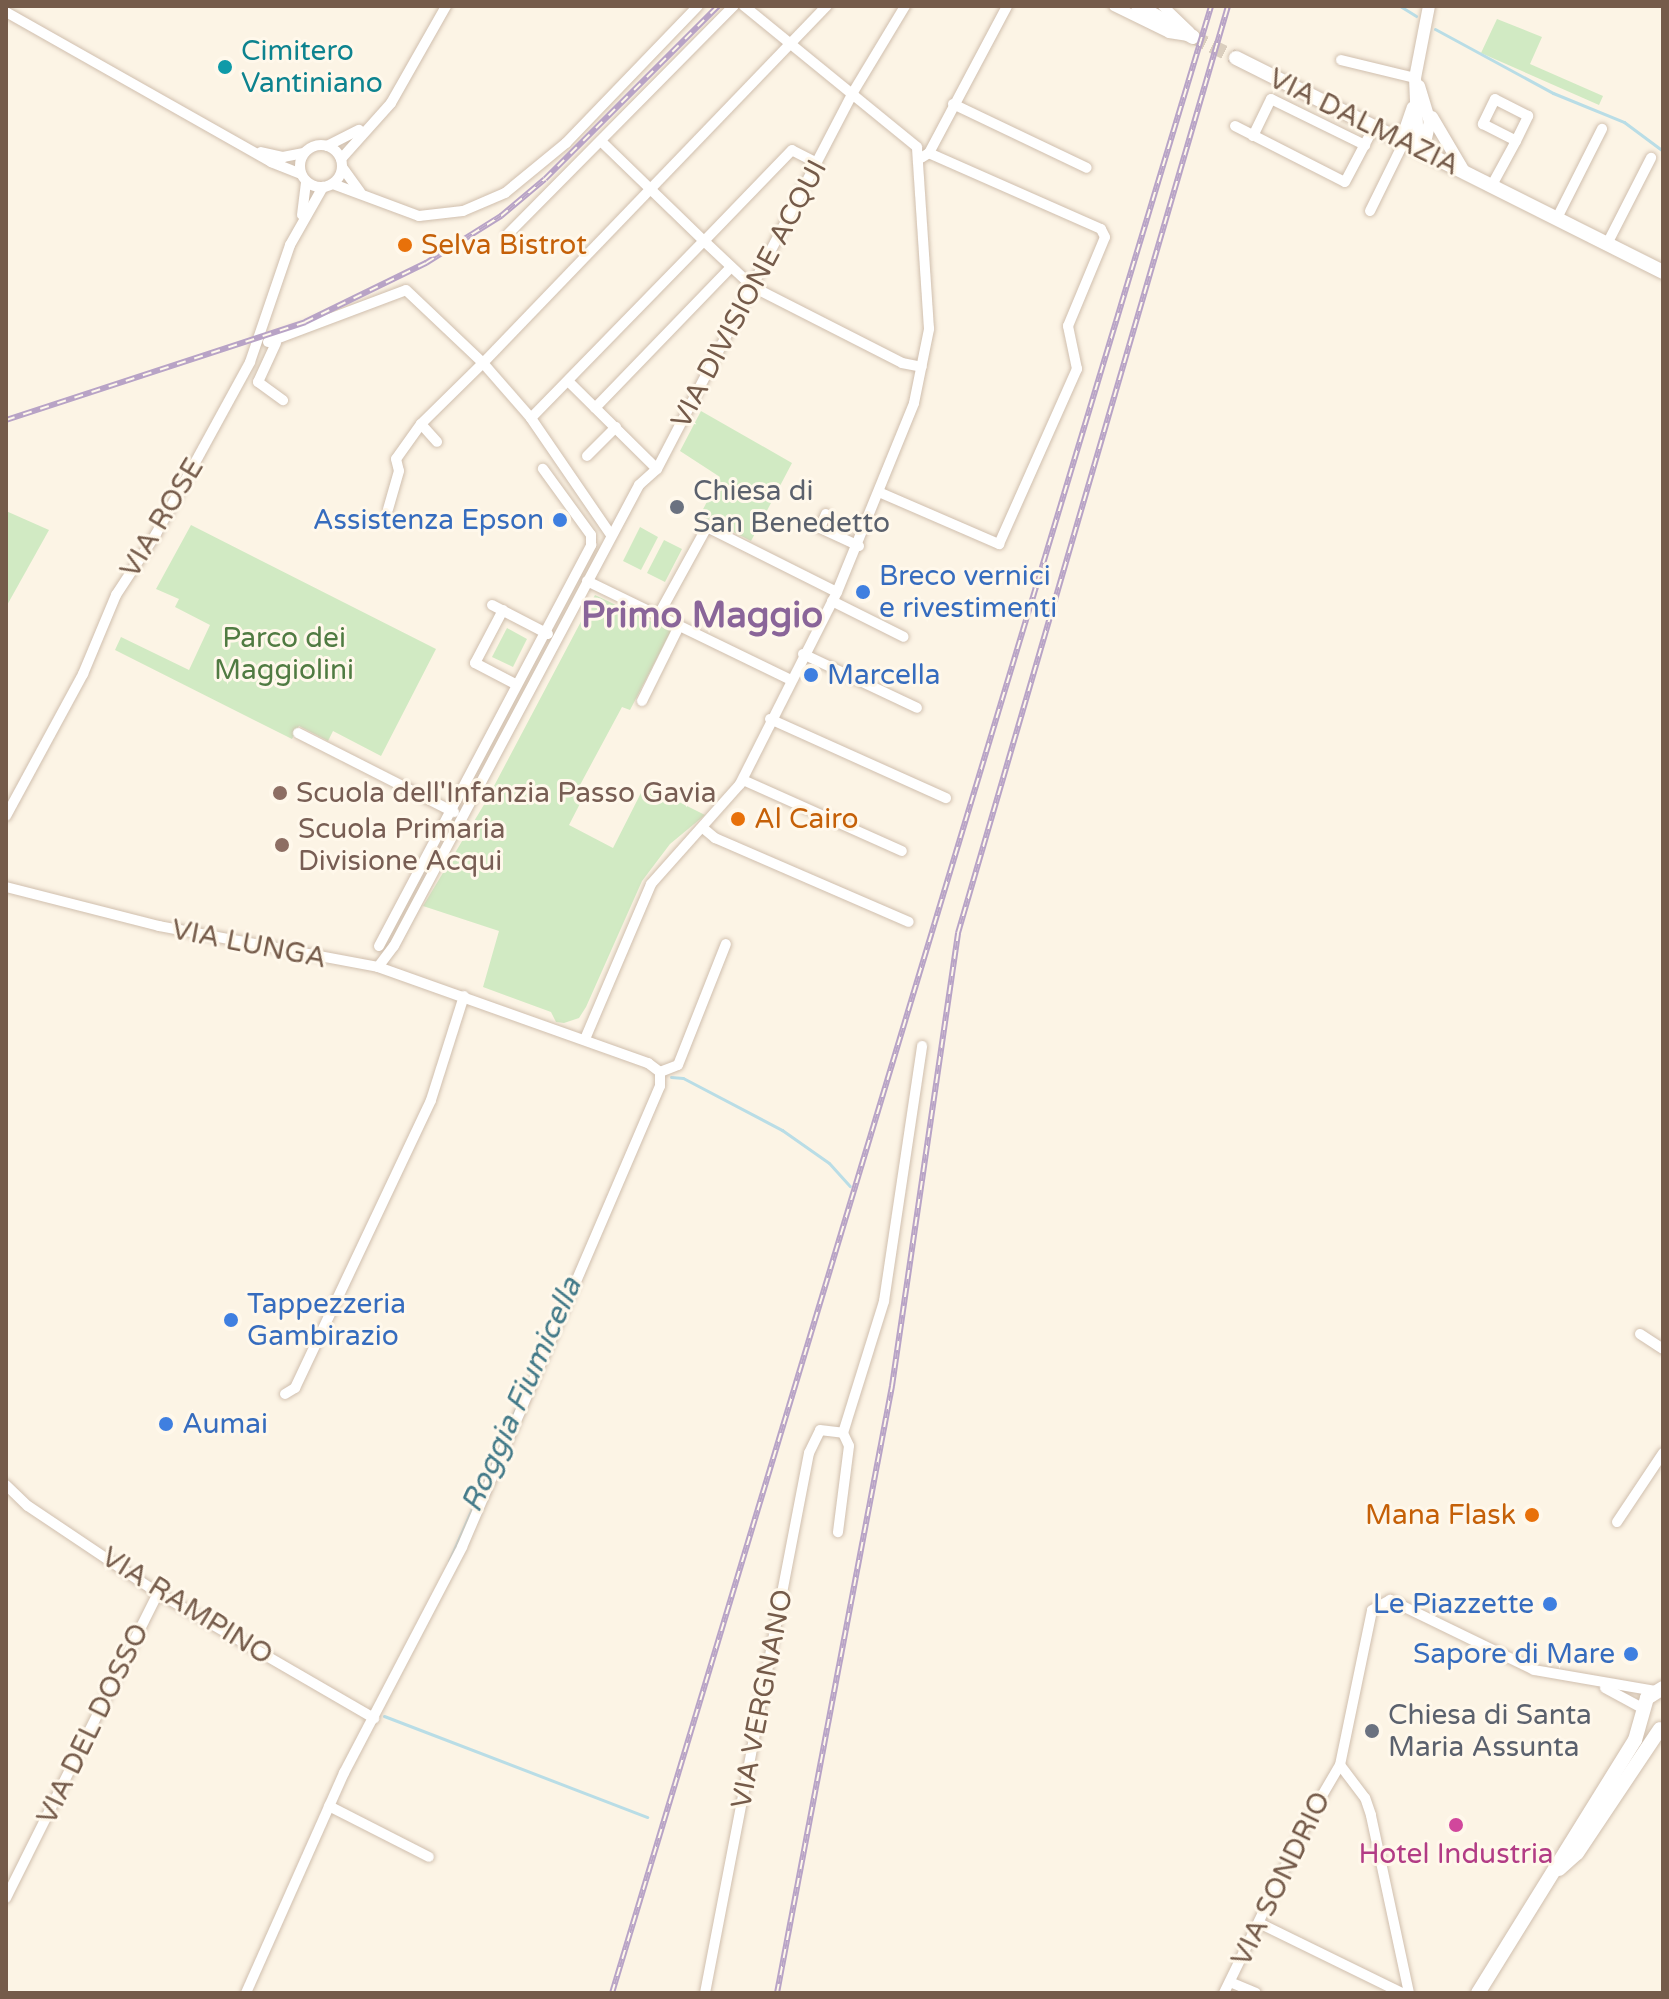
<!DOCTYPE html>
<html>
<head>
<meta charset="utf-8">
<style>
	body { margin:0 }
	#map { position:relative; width:1669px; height:1999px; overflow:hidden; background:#fcf4e5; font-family:"Varela Round",sans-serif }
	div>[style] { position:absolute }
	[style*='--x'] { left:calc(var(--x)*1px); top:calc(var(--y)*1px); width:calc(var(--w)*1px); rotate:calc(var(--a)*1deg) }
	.green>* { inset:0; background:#d1eac3 }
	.stream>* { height:3px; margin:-1.5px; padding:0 1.5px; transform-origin:1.5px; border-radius:1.5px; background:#b9dde6 }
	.secondary-tunnel>* { height:14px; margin-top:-7px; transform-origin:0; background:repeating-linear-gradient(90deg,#dacebe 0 14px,transparent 0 21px) }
	.roads { filter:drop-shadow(0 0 2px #d0bfae) drop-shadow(0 0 2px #d0bfae) }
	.minor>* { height:10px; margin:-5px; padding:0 5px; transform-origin:5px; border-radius:5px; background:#fff }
	.minor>.ring { margin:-5px; padding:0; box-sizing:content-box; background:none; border:10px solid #fff; border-radius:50% }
	.tertiary>* { height:12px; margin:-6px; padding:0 6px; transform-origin:6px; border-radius:6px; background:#fff }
	.secondary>* { height:14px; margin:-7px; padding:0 7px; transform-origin:7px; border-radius:7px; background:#fff }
	.rail>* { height:6px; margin-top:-3px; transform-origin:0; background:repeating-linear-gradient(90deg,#fff8eb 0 9px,#b8a3c6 0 18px); box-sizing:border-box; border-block:2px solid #b8a3c6 }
	.dots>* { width:22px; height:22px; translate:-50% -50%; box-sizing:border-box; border:4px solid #fff8eb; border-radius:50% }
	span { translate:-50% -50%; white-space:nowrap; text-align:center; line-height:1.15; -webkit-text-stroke:6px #fff8eb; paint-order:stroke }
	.culture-label { font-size:28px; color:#0d838f }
	.left { translate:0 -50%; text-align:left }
	.street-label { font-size:28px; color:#755b4a }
	.food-label { font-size:28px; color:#c56008 }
	.right { translate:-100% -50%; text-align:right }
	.worship-label { font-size:28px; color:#5b616d }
	.shop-label { font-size:28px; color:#366cbe }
	.park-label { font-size:28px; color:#507b42 }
	.education-label { font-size:28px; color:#785e54 }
	.hotel-label { font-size:28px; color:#b23c85 }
	.water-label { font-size:30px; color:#437a89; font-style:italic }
	.district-label { font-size:36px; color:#8a6599; font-weight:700 }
	.frame { position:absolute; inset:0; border:8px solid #755b4a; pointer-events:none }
</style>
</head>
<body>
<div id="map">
	<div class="green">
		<div style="clip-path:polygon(1497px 19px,1542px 37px,1530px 64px,1603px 96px,1599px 105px,1481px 53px)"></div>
		<div style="clip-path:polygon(701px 411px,792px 463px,751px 541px,700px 515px,720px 477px,680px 451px)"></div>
		<div style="clip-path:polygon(6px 511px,49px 530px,6px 607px)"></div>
		<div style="clip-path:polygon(191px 525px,436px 649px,381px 756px,333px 731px,328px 741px,299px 726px,292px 739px,115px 650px,121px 637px,189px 670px,210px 625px,175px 607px,179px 599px,156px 589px)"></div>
		<div style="clip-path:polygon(640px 527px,658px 537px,641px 570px,623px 561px)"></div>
		<div style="clip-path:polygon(664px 540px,682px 549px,665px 582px,647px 573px)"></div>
		<div style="clip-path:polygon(595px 595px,671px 631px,630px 710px,622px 707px,580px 785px,587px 790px,569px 825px,613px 848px,645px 785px,705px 815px,670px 844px,642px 881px,586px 1007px,579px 1018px,564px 1023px,556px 1022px,551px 1012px,483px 987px,499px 931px,423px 906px,485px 803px)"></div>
		<div style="clip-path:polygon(507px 628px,527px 639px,513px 667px,492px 657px)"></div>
	</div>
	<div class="stream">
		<div style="--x:1400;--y:6;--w:19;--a:32"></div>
		<div style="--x:1435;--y:29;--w:134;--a:28.5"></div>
		<div style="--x:1553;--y:93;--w:77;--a:22.2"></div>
		<div style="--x:1624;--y:122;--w:49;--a:36.6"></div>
		<div style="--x:671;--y:1077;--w:12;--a:5"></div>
		<div style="--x:683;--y:1078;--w:112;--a:27.7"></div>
		<div style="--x:782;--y:1130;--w:57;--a:35.1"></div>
		<div style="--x:829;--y:1163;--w:31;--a:48"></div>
		<div style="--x:449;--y:1561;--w:216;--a:-66.3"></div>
		<div style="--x:384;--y:1716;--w:282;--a:21"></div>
	</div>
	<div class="secondary-tunnel">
		<div style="--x:1193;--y:37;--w:48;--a:26"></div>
	</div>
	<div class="roads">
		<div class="minor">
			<div style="--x:1114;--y:6;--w:61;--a:26.1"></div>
			<div style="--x:1169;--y:33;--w:18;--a:9"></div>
			<div style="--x:1163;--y:6;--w:37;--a:44"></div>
			<div style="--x:6;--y:12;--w:305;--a:29.5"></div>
			<div style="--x:271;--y:162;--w:32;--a:22"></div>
			<div style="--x:1341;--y:60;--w:76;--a:13.7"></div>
			<div style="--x:953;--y:104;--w:148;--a:25.5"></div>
			<div style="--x:1235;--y:126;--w:123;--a:27"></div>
			<div style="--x:1345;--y:182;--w:62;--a:-62.2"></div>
			<div style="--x:1253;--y:136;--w:41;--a:-64.1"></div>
			<div style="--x:1271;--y:99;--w:105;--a:26.1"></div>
			<div class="ring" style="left:300px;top:145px;width:32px;height:32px"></div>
			<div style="--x:327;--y:146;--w:36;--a:-27"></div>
			<div style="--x:261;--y:152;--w:23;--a:13"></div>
			<div style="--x:283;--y:157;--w:21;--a:-11"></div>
			<div style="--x:929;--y:153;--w:166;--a:-62"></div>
			<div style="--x:341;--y:159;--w:75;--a:-48.2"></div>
			<div style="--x:391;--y:103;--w:112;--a:-60.4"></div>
			<div style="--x:817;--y:163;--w:28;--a:-153"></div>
			<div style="--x:792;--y:150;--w:127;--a:134"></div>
			<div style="--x:704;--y:241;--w:67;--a:43.2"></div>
			<div style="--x:753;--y:287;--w:167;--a:27"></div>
			<div style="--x:902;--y:363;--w:20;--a:11"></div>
			<div style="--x:342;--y:167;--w:31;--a:54"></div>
			<div style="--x:333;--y:184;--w:92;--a:20.4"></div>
			<div style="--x:419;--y:216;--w:44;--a:-6.5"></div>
			<div style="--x:463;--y:211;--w:46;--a:-23.2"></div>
			<div style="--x:505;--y:193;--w:79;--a:-39.3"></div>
			<div style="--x:566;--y:143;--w:190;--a:-46.1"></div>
			<div style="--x:1492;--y:185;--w:50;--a:-61.4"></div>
			<div style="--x:1516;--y:141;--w:28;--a:-64"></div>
			<div style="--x:1528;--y:116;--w:37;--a:-153"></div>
			<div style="--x:1495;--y:99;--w:28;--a:116"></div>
			<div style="--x:1483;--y:124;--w:37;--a:27"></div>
			<div style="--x:1370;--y:211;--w:77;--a:-63.8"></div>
			<div style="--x:302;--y:215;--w:34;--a:-83"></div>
			<div style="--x:1557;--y:218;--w:100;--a:-63.2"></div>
			<div style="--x:508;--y:234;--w:321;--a:-45.3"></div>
			<div style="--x:1607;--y:244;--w:97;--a:-62.9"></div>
			<div style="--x:268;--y:342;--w:147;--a:-20.6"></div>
			<div style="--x:406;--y:290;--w:106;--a:43.5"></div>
			<div style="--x:483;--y:363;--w:87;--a:135.5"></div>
			<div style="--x:421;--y:424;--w:43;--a:125.5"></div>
			<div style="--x:396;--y:459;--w:12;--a:76"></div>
			<div style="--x:399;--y:471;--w:40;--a:106"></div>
			<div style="--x:276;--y:343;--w:43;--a:114.8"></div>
			<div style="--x:258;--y:382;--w:31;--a:36"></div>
			<div style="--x:568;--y:381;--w:125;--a:44.7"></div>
			<div style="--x:595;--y:408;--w:196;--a:-46"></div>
			<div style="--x:531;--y:418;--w:248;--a:-45.7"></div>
			<div style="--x:704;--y:241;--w:141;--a:-135.9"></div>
			<div style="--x:421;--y:424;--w:24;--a:48"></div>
			<div style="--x:587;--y:456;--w:41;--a:-45"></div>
			<div style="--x:881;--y:493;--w:129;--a:23.4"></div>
			<div style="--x:999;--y:544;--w:192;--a:-66"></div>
			<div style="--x:1077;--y:369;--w:44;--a:-101.8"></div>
			<div style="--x:1068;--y:326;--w:96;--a:-67.4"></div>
			<div style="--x:1105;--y:237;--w:9;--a:-117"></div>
			<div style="--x:1101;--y:229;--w:188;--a:-156.2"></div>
			<div style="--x:929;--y:153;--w:9;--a:148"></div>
			<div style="--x:826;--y:514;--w:15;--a:113"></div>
			<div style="--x:820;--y:528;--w:43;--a:24.8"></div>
			<div style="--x:611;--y:535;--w:142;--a:-124.4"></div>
			<div style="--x:531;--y:418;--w:73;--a:-131.1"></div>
			<div style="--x:483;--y:363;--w:496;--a:-46.1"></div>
			<div style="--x:587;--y:581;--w:225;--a:25.9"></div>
			<div style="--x:832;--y:601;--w:80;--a:26.6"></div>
			<div style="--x:492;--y:605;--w:63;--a:27.4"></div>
			<div style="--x:503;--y:610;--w:60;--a:117.8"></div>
			<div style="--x:475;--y:663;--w:47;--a:27.6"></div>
			<div style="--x:658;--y:616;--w:102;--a:-61.2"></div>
			<div style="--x:707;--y:527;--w:145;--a:26.6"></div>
			<div style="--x:803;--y:654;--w:126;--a:25.3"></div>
			<div style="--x:642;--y:701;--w:84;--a:-63.7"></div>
			<div style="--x:770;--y:719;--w:193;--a:24.2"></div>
			<div style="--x:298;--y:733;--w:175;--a:26.9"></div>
			<div style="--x:743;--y:780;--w:174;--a:24.1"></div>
			<div style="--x:6;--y:816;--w:162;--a:-61.5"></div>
			<div style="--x:83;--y:674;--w:86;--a:-67.3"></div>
			<div style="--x:116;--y:595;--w:73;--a:-56.7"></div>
			<div style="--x:156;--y:534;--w:196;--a:-61.3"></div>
			<div style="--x:250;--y:362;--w:124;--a:-71.1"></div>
			<div style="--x:290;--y:245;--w:67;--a:-60.4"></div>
			<div style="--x:703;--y:828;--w:16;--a:40"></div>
			<div style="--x:715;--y:838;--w:211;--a:23.4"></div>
			<div style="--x:6;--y:887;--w:158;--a:14.3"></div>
			<div style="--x:159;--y:926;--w:223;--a:10.6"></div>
			<div style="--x:378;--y:967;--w:287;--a:19.6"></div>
			<div style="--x:648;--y:1063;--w:15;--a:37"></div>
			<div style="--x:379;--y:946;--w:454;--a:-62.1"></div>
			<div style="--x:591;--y:545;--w:10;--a:-90"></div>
			<div style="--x:591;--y:535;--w:82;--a:-126"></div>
			<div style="--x:378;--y:967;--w:26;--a:-53"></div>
			<div style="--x:394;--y:946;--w:522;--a:-62.01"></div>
			<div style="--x:639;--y:485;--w:24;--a:-42"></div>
			<div style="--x:657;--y:469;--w:423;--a:-62.5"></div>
			<div style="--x:852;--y:94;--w:103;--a:-58.9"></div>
			<div style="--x:585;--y:1039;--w:168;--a:-66.9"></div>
			<div style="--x:651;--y:884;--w:134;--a:-48.3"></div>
			<div style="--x:740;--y:784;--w:215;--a:-63.2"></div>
			<div style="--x:837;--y:592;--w:204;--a:-67.8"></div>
			<div style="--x:914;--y:403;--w:76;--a:-78.5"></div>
			<div style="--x:929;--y:329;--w:182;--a:-93.8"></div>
			<div style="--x:917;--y:147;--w:223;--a:-140.8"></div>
			<div style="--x:660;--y:1072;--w:19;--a:-21"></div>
			<div style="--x:678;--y:1065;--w:130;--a:-68.4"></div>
			<div style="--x:1640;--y:1334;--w:27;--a:33"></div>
			<div style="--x:285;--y:1394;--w:12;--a:-31"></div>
			<div style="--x:295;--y:1388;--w:318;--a:-64.7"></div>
			<div style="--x:431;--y:1100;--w:109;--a:-72.4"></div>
			<div style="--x:843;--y:1433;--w:138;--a:-72.7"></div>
			<div style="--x:884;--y:1301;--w:258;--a:-81.5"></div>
			<div style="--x:6;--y:1485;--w:30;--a:44"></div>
			<div style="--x:28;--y:1506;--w:156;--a:33.8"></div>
			<div style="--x:158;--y:1593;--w:250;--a:30.1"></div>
			<div style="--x:1617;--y:1522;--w:83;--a:-56.3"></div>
			<div style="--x:1605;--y:1688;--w:44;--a:28.3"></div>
			<div style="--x:329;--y:1806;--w:112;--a:27"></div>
			<div style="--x:6;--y:1898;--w:341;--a:-63.5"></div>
			<div style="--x:1261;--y:1924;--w:157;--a:26.1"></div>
			<div style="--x:1230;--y:1982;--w:28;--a:23"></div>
			<div style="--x:246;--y:1993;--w:241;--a:-66"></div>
			<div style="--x:344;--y:1773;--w:255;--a:-62.4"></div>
			<div style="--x:462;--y:1547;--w:502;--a:-66.76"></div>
			<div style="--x:660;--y:1086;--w:14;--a:-90"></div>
			<div style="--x:705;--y:1993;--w:550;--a:-79.1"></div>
			<div style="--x:809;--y:1453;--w:25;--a:-64"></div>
			<div style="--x:820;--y:1430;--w:23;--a:7"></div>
			<div style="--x:843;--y:1433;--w:14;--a:65"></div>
			<div style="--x:849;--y:1446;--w:87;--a:97.3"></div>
			<div style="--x:1224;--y:1993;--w:195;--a:-64.1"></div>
			<div style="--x:1309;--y:1818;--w:61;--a:-59.7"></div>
			<div style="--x:1409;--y:1993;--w:182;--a:-102.1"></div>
			<div style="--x:1371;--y:1815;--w:18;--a:-109"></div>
			<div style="--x:1365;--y:1798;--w:41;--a:-127.1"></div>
			<div style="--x:1340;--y:1765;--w:158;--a:-78.3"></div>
			<div style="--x:1372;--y:1610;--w:21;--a:-29"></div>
			<div style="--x:1390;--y:1600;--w:160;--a:25.9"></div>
			<div style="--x:1534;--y:1670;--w:124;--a:9.8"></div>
		</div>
		<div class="tertiary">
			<div style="--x:1419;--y:86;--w:37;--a:73"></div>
			<div style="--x:1430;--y:121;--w:31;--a:103"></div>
			<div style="--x:1432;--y:117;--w:65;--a:59.5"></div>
			<div style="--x:1391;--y:135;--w:15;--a:-20"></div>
			<div style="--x:1405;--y:130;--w:24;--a:-71"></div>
			<div style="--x:1418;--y:149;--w:71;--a:-92.4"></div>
			<div style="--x:1415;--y:78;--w:73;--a:-79"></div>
		</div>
		<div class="secondary">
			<div style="--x:1138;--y:6;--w:63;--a:29.4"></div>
			<div style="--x:1236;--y:58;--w:478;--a:26.6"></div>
			<div style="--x:1559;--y:1869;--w:24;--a:-42"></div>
			<div style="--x:1577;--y:1853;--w:149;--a:-56.2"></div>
			<div style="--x:1478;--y:1993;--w:298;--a:-58.2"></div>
			<div style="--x:1635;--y:1740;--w:44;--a:-74.1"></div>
			<div style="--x:1647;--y:1698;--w:19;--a:-32"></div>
		</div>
	</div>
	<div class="rail">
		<div style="--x:6;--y:420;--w:315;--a:-18.1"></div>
		<div style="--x:305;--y:322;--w:135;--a:-26"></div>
		<div style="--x:426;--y:263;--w:89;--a:-32.1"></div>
		<div style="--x:501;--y:216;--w:57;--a:-40.1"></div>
		<div style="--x:545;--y:179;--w:245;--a:-45"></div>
		<div style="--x:612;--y:1993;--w:2075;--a:-73.22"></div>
		<div style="--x:777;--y:1993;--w:618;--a:-79.27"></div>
		<div style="--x:892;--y:1386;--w:458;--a:-81.7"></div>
		<div style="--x:958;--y:933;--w:966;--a:-73.76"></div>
	</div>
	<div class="dots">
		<div style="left:225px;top:67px;background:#0f9aa8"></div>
		<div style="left:405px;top:245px;background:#e8710a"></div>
		<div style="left:677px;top:507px;background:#6b7280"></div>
		<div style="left:560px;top:520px;background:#3f7fe0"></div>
		<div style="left:863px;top:592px;background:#3f7fe0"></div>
		<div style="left:811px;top:675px;background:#3f7fe0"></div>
		<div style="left:280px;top:793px;background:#8d6e63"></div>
		<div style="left:738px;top:819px;background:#e8710a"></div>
		<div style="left:282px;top:845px;background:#8d6e63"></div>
		<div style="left:231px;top:1320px;background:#3f7fe0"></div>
		<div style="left:166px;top:1424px;background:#3f7fe0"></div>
		<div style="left:1532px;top:1515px;background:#e8710a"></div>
		<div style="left:1550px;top:1604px;background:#3f7fe0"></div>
		<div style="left:1631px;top:1654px;background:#3f7fe0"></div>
		<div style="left:1372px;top:1731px;background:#6b7280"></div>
		<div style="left:1456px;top:1825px;background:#d1479c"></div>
	</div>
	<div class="culture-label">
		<span class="left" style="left:241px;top:67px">Cimitero<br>Vantiniano</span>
	</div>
	<div class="street-label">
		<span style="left:1364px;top:122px;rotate:26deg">VIA DALMAZIA</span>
		<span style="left:749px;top:294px;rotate:-62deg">VIA DIVISIONE ACQUI</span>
		<span style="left:162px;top:518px;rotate:-59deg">VIA ROSE</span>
		<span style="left:249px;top:944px;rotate:11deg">VIA LUNGA</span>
		<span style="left:187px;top:1606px;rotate:32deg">VIA RAMPINO</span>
		<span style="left:762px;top:1699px;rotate:-79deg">VIA VERGNANO</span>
		<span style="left:93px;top:1724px;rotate:-64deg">VIA DEL DOSSO</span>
		<span style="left:1281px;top:1879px;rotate:-64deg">VIA SONDRIO</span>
	</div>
	<div class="food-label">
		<span class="left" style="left:421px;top:245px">Selva Bistrot</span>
		<span class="left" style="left:754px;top:819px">Al Cairo</span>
		<span class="right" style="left:1516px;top:1515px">Mana Flask</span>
	</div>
	<div class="worship-label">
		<span class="left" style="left:693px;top:507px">Chiesa di<br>San Benedetto</span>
		<span class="left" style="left:1388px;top:1731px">Chiesa di Santa<br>Maria Assunta</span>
	</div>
	<div class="shop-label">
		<span class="right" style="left:544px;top:520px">Assistenza Epson</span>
		<span class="left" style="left:879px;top:592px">Breco vernici<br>e rivestimenti</span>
		<span class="left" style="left:827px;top:675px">Marcella</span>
		<span class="left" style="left:247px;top:1320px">Tappezzeria<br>Gambirazio</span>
		<span class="left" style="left:182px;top:1424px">Aumai</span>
		<span class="right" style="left:1534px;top:1604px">Le Piazzette</span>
		<span class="right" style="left:1615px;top:1654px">Sapore di Mare</span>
	</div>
	<div class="park-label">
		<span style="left:284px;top:654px">Parco dei<br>Maggiolini</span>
	</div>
	<div class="education-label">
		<span class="left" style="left:296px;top:793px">Scuola dell'Infanzia Passo Gavia</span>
		<span class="left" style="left:298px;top:845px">Scuola Primaria<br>Divisione Acqui</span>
	</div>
	<div class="hotel-label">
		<span style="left:1456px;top:1854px">Hotel Industria</span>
	</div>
	<div class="water-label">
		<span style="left:522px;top:1395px;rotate:-66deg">Roggia Fiumicella</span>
	</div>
	<div class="district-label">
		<span style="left:702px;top:616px">Primo Maggio</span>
	</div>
	<div class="frame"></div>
</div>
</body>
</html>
